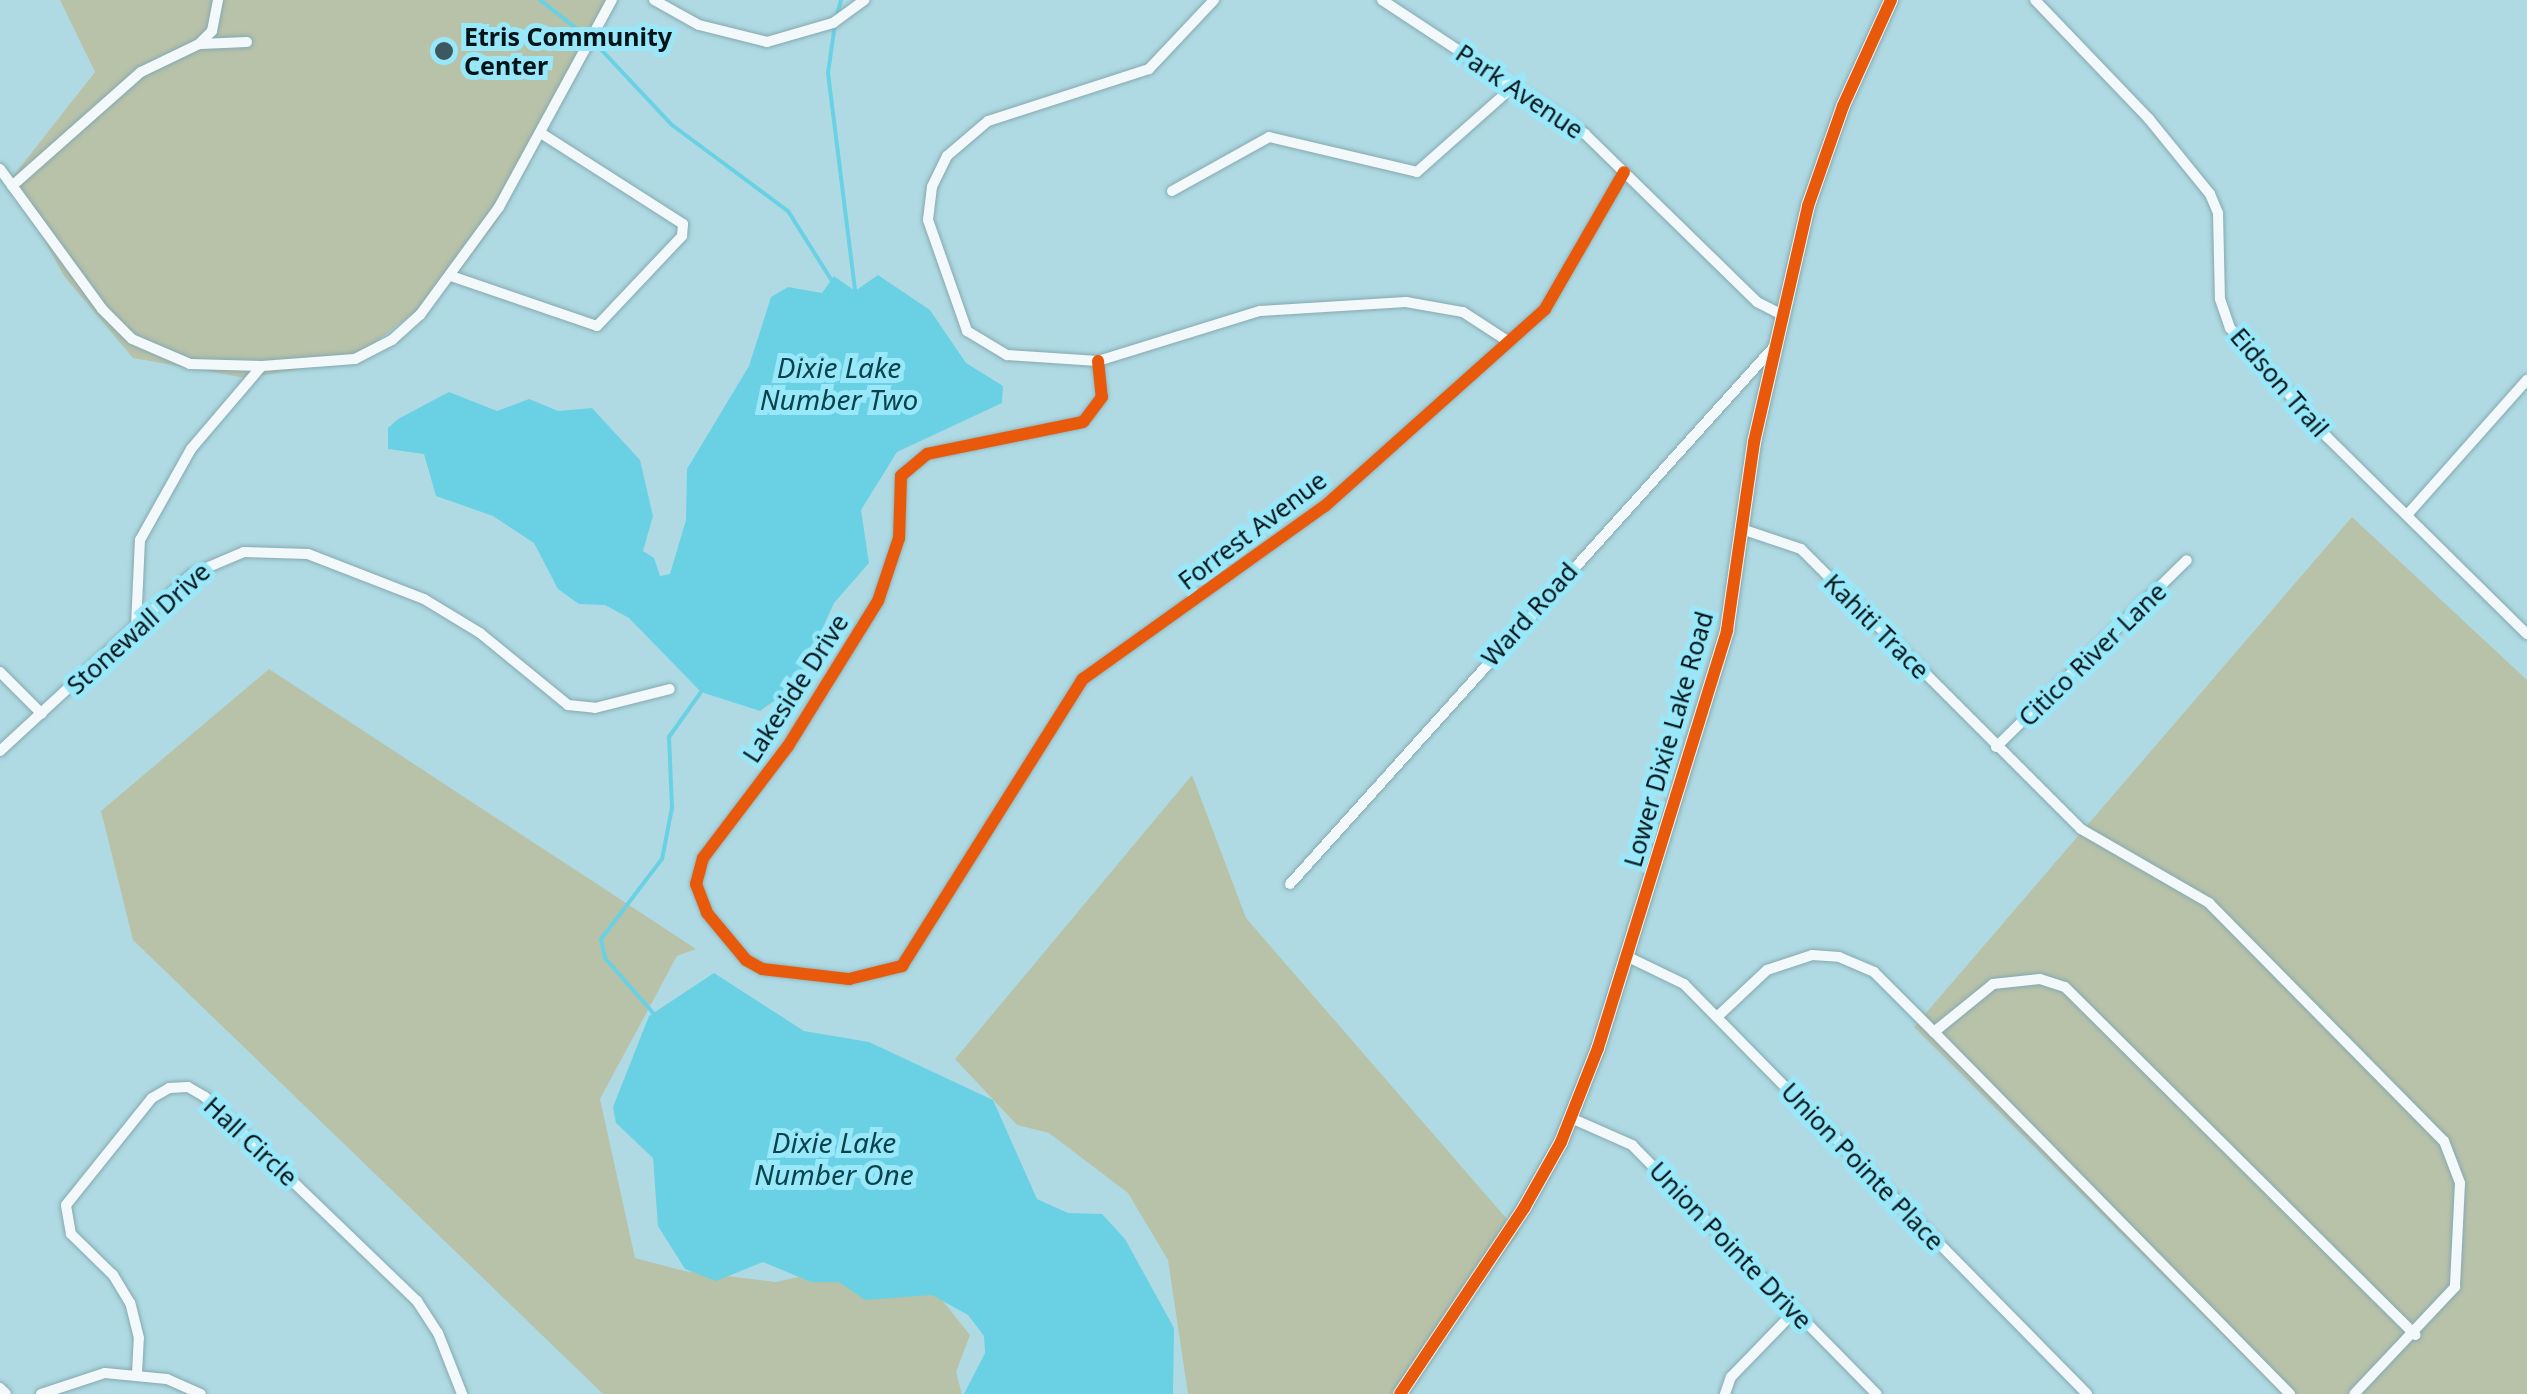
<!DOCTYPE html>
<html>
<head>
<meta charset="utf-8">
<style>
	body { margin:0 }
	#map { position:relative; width:2527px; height:1394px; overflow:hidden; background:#afdae3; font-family:"Noto Sans",sans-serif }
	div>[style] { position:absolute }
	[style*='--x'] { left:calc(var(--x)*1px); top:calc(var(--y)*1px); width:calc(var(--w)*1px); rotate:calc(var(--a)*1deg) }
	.green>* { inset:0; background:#b8c2a9 }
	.water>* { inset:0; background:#6ad1e4 }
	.stream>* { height:4px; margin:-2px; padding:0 2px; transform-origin:2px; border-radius:2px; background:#6ad1e4 }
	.roads { filter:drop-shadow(0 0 2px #86a9b0) drop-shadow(0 0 2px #86a9b0) }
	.street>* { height:10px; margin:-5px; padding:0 5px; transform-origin:5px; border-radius:5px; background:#f3f9fb }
	.secondary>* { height:14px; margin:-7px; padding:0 7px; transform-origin:7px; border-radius:7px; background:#f3f9fb }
	.cycleway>* { height:12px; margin:-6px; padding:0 6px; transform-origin:6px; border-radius:6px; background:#e8590c }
	.dots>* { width:28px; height:28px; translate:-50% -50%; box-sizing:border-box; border:5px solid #99e8f9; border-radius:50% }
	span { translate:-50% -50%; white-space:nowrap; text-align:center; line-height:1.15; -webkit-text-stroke:10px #99e8f9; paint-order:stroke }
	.poi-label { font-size:25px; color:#001419; font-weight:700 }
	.left { translate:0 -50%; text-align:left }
	.street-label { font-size:25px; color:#001419 }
	.water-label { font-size:28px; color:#09444e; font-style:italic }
</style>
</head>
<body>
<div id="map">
	<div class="green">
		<div style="clip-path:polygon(60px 0,615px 0,541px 127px,498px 220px,448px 286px,351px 361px,246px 378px,133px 358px,64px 276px,11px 179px,95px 72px)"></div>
		<div style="clip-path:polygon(2352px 517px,2527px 680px,2527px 1394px,2282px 1394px,1914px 1027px)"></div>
		<div style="clip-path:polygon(269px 669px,696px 949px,677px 956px,600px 1099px,635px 1258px,684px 1271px,776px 1282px,812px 1274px,909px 1280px,942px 1300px,970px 1335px,956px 1372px,962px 1394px,603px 1394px,133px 940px,101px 811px)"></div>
		<div style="clip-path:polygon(1192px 775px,1246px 918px,1519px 1233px,1399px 1394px,1188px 1394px,1168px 1260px,1128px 1193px,1049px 1133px,1017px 1125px,955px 1059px)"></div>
	</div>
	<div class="water">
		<div style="clip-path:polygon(878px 275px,930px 310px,966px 363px,1003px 386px,1002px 403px,897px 452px,861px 510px,869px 563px,834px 603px,797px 685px,760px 711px,701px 692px,629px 618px,605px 605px,579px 604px,558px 589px,534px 543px,493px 516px,436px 496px,424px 454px,388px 449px,388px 428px,398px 419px,449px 392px,497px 411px,529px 399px,558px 411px,592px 408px,640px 460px,653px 516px,643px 551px,654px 558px,660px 576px,670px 574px,686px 520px,687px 469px,749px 366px,771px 297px,788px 287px,822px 293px,834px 276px,855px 291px)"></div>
		<div style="clip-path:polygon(714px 973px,804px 1031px,869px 1042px,993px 1100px,1037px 1199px,1068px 1213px,1102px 1214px,1125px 1239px,1174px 1328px,1173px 1394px,964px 1394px,985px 1353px,984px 1336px,968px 1315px,932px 1295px,865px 1300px,839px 1282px,811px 1282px,763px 1262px,716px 1281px,685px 1269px,658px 1226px,653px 1158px,616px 1123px,613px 1107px,649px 1016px)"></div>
	</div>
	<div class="stream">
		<div style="--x:540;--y:0;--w:68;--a:37.9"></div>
		<div style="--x:594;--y:42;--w:114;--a:46.8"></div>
		<div style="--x:672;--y:125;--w:144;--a:36.6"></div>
		<div style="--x:788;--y:211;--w:83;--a:57.8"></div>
		<div style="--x:837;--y:15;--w:16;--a:-75"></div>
		<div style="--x:835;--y:24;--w:49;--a:98.1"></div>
		<div style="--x:828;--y:73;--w:220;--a:82.9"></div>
		<div style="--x:654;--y:1014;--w:74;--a:-131.2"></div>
		<div style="--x:605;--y:958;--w:19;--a:-102"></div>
		<div style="--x:601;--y:939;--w:101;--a:-52.7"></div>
		<div style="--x:662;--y:859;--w:52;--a:-78.9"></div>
		<div style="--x:672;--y:808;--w:71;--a:-92.4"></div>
		<div style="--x:669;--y:737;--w:55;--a:-54.6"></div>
	</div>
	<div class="roads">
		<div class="street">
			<div style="--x:654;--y:0;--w:51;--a:29.1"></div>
			<div style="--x:699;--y:25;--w:70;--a:14"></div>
			<div style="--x:767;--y:42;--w:69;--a:-16.1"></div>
			<div style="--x:833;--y:23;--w:39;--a:-36"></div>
			<div style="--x:1214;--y:0;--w:95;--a:133.3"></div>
			<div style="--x:1149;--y:69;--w:169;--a:162.1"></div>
			<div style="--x:988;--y:121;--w:54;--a:139.5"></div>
			<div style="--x:947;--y:156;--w:34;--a:116"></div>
			<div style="--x:932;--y:187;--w:33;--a:97"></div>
			<div style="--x:928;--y:220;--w:118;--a:70.6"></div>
			<div style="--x:967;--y:331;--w:47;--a:31"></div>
			<div style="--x:1007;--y:355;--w:91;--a:3.8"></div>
			<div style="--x:1098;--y:361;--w:170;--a:-17.2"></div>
			<div style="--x:1260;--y:311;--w:146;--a:-3.5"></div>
			<div style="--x:1406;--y:302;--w:58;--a:10"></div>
			<div style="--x:1463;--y:312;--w:55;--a:33.1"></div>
			<div style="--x:1382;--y:0;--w:243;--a:33.4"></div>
			<div style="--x:1585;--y:134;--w:240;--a:44.3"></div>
			<div style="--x:1757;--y:302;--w:27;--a:27"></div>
			<div style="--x:2035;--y:0;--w:165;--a:46.2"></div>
			<div style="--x:2149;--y:119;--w:97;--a:50.9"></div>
			<div style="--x:2210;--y:194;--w:21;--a:67"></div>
			<div style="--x:2218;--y:213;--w:86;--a:88.7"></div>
			<div style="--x:2220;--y:299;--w:31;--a:71"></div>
			<div style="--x:2230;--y:328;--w:146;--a:48.3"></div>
			<div style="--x:2327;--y:437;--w:281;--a:44.6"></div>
			<div style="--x:200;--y:44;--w:47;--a:-2.4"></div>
			<div style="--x:0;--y:169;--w:173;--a:53.9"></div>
			<div style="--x:102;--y:309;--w:42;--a:45"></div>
			<div style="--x:132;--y:339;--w:63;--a:23.3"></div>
			<div style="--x:190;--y:364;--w:72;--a:1.6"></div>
			<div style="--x:12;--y:186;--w:172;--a:-41.5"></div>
			<div style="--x:141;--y:72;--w:64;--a:-25.8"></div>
			<div style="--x:199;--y:44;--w:18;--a:-45"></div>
			<div style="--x:212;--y:31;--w:32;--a:-79"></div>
			<div style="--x:1172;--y:191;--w:111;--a:-29.1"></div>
			<div style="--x:1269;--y:137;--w:152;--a:13.3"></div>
			<div style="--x:1417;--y:172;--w:130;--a:-41.6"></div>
			<div style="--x:451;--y:276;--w:154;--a:18.9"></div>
			<div style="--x:597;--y:326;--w:124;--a:-46.6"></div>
			<div style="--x:682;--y:236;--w:12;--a:-85"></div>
			<div style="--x:683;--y:224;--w:167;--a:-147.4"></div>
			<div style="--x:1098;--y:361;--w:36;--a:84"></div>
			<div style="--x:1102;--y:397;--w:31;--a:127"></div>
			<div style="--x:1083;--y:422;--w:159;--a:168.4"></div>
			<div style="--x:927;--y:454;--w:34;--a:140"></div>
			<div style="--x:901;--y:476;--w:62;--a:91.8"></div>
			<div style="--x:899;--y:538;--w:66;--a:108.4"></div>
			<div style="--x:878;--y:601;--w:171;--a:121.8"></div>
			<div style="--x:788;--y:746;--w:141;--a:127.2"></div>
			<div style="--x:703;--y:858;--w:27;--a:105"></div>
			<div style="--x:696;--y:884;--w:31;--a:69"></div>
			<div style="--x:707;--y:913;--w:61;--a:50.3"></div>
			<div style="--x:746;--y:960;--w:18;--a:29"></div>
			<div style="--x:762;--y:969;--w:88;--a:6.6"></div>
			<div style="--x:849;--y:979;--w:55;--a:-13.8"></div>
			<div style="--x:902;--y:966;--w:339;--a:-57.8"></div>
			<div style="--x:1083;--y:679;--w:297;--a:-35.6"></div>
			<div style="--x:1325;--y:506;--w:295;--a:-41.8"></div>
			<div style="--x:1545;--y:309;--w:158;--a:-60"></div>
			<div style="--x:2407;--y:515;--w:181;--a:-48.4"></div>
			<div style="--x:1742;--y:529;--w:62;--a:18.7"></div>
			<div style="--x:1801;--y:549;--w:396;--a:45"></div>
			<div style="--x:2081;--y:829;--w:148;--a:30"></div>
			<div style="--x:2209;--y:903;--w:334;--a:45.4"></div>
			<div style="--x:2444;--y:1141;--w:45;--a:69.1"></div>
			<div style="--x:2460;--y:1183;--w:104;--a:92.8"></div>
			<div style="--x:2455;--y:1287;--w:147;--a:133.3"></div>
			<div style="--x:136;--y:627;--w:87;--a:-87.4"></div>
			<div style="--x:140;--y:540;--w:104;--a:-60.7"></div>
			<div style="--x:191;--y:449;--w:109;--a:-49.5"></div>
			<div style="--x:262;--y:366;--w:93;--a:-4.3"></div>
			<div style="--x:355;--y:359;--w:42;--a:-27.2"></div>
			<div style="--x:392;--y:340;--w:38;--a:-42"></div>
			<div style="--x:420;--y:315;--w:134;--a:-53.8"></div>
			<div style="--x:499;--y:207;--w:236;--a:-61.4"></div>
			<div style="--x:0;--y:672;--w:59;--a:45"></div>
			<div style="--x:1996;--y:747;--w:267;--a:-44.4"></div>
			<div style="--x:0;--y:751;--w:261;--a:-42.7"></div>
			<div style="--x:192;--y:574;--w:56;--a:-22.9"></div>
			<div style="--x:244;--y:552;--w:64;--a:1.8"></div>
			<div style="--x:308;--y:554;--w:124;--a:21.2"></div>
			<div style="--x:424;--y:599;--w:66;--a:31.3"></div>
			<div style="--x:480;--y:633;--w:114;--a:39.3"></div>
			<div style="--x:568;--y:705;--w:27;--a:6"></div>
			<div style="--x:595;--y:708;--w:77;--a:-14.2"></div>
			<div style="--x:1290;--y:884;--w:722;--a:-47.98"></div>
			<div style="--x:1626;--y:956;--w:64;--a:25.8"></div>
			<div style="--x:1684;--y:984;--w:575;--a:45.49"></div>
			<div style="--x:1717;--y:1017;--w:69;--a:-43.2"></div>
			<div style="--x:1767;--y:970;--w:47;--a:-18.4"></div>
			<div style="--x:1812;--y:955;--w:27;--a:4"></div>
			<div style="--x:1839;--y:957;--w:38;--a:23"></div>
			<div style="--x:1874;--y:972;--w:85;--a:45"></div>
			<div style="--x:1934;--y:1032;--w:76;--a:-39.1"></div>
			<div style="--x:1993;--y:984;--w:47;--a:-6.1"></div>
			<div style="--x:2040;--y:979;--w:26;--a:18"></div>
			<div style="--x:2065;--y:987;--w:494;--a:44.8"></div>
			<div style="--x:1934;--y:1032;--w:508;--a:45.48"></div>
			<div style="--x:1571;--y:1118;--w:67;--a:23.9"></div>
			<div style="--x:1632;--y:1145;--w:349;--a:45.5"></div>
			<div style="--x:137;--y:1373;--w:35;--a:-87"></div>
			<div style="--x:139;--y:1338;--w:36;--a:-104"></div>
			<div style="--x:130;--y:1303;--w:33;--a:-121"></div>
			<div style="--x:113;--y:1275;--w:59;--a:-135.7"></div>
			<div style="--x:71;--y:1234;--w:29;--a:-100"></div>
			<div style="--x:66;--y:1205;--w:137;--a:-51.2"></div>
			<div style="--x:152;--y:1098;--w:20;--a:-30"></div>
			<div style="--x:169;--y:1088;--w:19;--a:-3"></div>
			<div style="--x:188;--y:1087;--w:20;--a:30"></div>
			<div style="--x:205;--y:1097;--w:294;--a:43.9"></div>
			<div style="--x:417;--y:1301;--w:38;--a:57"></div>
			<div style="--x:438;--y:1333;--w:66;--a:68.5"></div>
			<div style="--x:0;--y:1388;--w:8;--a:45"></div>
			<div style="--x:41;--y:1394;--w:67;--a:-18.2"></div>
			<div style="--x:105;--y:1373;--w:62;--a:5.5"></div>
			<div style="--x:167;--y:1379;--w:37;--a:24"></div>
			<div style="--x:1725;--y:1394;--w:18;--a:-71"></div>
			<div style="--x:1731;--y:1377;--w:92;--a:-45.9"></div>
		</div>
		<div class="secondary">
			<div style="--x:1400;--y:1394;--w:224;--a:-56.3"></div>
			<div style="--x:1524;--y:1208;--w:76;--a:-60.7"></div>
			<div style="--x:1561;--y:1142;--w:101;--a:-68.5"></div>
			<div style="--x:1598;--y:1048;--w:437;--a:-72.8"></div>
			<div style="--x:1727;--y:630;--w:190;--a:-81.8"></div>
			<div style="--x:1754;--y:442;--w:242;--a:-77.1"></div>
			<div style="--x:1808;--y:206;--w:106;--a:-70.7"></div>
			<div style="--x:1843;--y:106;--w:116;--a:-65.6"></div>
		</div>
	</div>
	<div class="cycleway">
		<div style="--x:1098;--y:361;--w:36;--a:84"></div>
		<div style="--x:1102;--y:397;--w:31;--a:127"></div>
		<div style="--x:1083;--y:422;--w:159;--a:168.4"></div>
		<div style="--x:927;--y:454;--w:34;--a:140"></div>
		<div style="--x:901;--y:476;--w:62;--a:91.8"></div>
		<div style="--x:899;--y:538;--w:66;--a:108.4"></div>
		<div style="--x:878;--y:601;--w:171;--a:121.8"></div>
		<div style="--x:788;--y:746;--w:141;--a:127.2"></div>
		<div style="--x:703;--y:858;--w:27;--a:105"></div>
		<div style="--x:696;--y:884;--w:31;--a:69"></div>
		<div style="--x:707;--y:913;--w:61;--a:50.3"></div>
		<div style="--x:746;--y:960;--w:18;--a:29"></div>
		<div style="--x:762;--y:969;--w:88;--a:6.6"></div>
		<div style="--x:849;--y:979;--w:55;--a:-13.8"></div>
		<div style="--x:902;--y:966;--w:339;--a:-57.8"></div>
		<div style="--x:1083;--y:679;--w:297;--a:-35.6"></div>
		<div style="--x:1325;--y:506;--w:295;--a:-41.8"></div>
		<div style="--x:1545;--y:309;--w:158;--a:-60"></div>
		<div style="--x:1400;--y:1394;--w:224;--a:-56.3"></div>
		<div style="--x:1524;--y:1208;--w:76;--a:-60.7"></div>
		<div style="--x:1561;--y:1142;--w:101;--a:-68.5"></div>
		<div style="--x:1598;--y:1048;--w:437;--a:-72.8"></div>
		<div style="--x:1727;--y:630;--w:190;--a:-81.8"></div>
		<div style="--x:1754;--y:442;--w:242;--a:-77.1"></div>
		<div style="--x:1808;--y:206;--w:106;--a:-70.7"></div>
		<div style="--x:1843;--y:106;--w:116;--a:-65.6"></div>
	</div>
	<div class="dots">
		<div style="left:444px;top:51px;background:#3d5960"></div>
	</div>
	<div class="poi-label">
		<span class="left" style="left:464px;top:51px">Etris Community<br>Center</span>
	</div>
	<div class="street-label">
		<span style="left:1520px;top:91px;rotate:34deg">Park Avenue</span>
		<span style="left:2280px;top:382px;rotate:49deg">Eidson Trail</span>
		<span style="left:1252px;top:530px;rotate:-37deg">Forrest Avenue</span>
		<span style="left:1529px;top:614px;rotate:-48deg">Ward Road</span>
		<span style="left:1877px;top:626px;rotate:45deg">Kahiti Trace</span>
		<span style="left:138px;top:628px;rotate:-42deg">Stonewall Drive</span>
		<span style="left:2092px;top:654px;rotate:-44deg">Citico River Lane</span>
		<span style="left:795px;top:688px;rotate:-57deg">Lakeside Drive</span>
		<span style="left:1668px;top:739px;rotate:-74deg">Lower Dixie Lake Road</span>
		<span style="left:251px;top:1141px;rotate:43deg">Hall Circle</span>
		<span style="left:1863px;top:1166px;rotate:46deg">Union Pointe Place</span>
		<span style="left:1731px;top:1245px;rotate:46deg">Union Pointe Drive</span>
	</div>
	<div class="water-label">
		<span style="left:839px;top:383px">Dixie Lake<br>Number Two</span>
		<span style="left:834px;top:1158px">Dixie Lake<br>Number One</span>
	</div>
</div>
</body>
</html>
